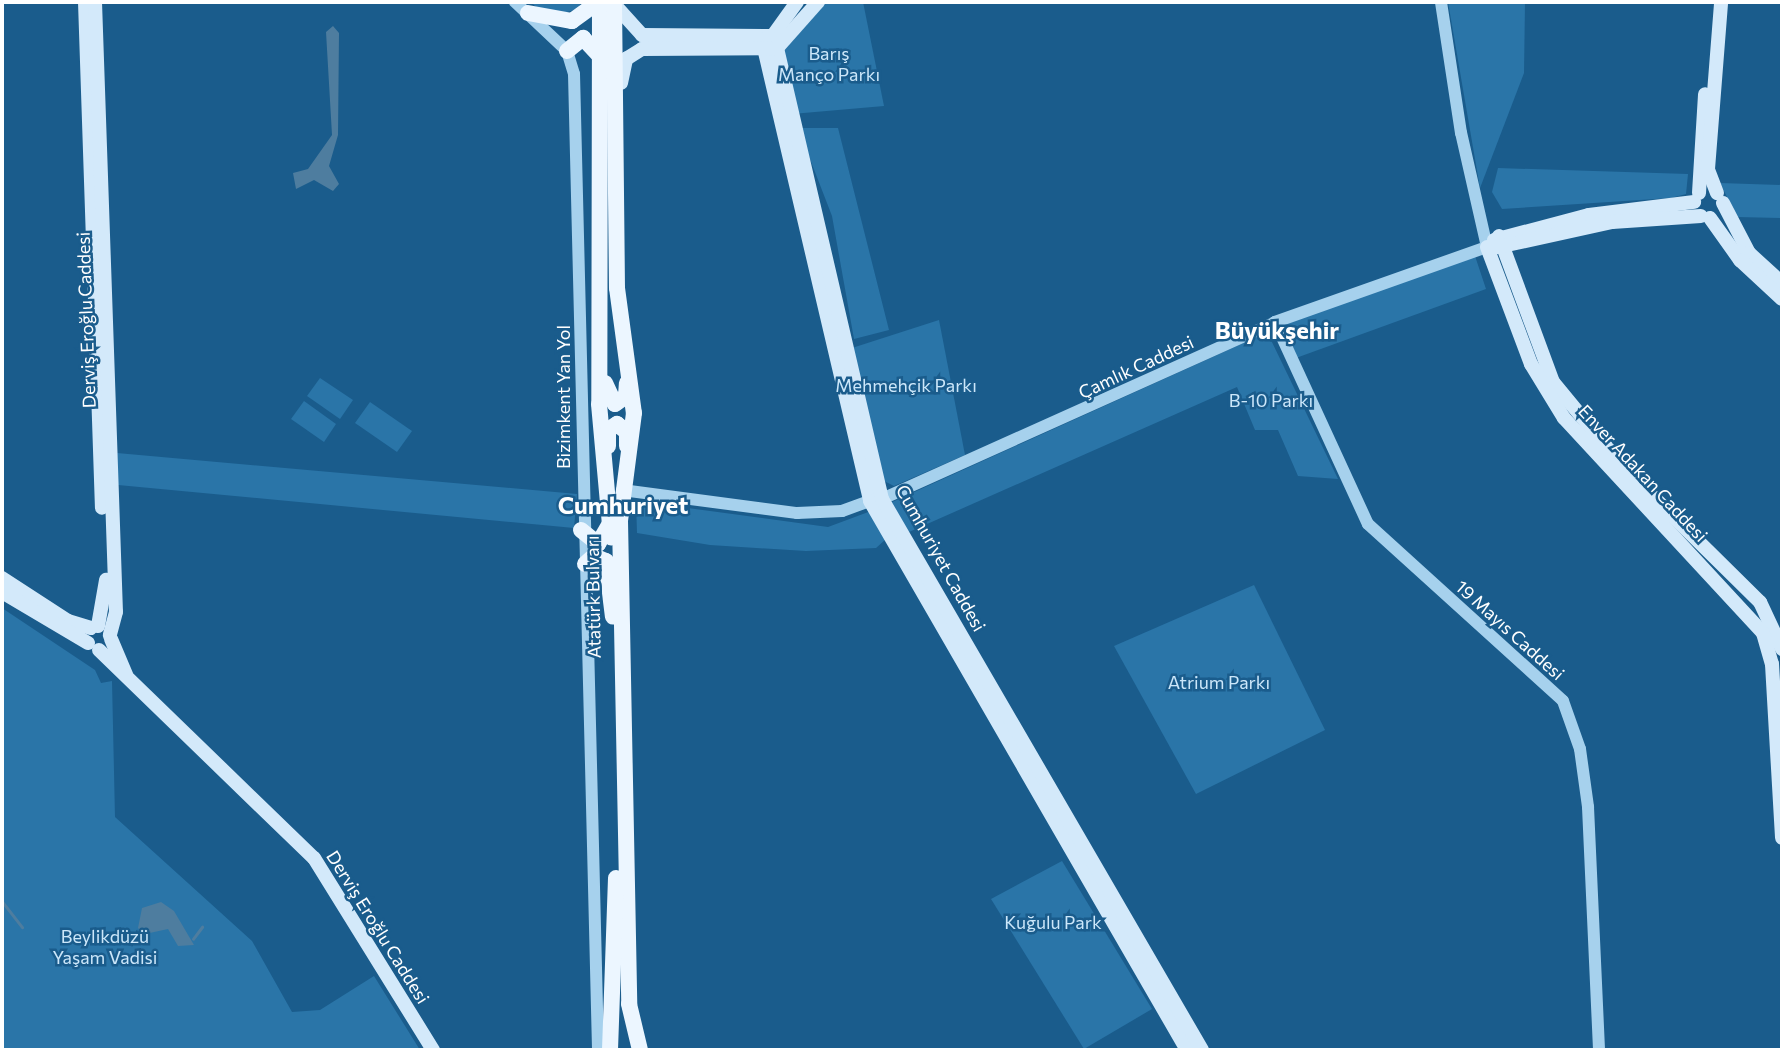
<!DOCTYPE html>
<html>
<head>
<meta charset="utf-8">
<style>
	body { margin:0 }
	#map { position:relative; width:1784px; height:1052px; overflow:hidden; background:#1a5c8c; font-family:Commissioner,sans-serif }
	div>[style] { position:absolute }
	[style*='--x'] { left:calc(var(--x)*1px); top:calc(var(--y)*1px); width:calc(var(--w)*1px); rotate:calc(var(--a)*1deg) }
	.green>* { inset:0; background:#2a75a8 }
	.water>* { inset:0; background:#4e7d9f }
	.stream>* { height:2.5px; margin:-1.25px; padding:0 1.25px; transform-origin:1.25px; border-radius:1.25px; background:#4e7d9f }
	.tertiary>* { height:12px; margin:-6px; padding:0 6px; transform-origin:6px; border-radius:6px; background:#a6d1ed }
	.secondary>* { height:14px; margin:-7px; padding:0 7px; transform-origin:7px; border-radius:7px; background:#d3e9fa }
	.primary>* { height:16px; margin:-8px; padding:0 8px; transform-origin:8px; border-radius:8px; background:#ecf6ff }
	span { translate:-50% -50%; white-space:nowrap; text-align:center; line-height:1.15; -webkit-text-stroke:5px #1a5c8c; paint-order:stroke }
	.park-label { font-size:18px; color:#cce7fa }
	.street-label { font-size:18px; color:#fff }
	.district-label { font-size:24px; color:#fff; font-weight:700 }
	.frame { position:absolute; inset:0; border:4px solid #fff; pointer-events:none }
</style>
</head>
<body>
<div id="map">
	<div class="green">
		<div style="clip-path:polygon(531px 2px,581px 2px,578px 9px,563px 13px,542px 13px)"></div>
		<div style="clip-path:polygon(823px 2px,863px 2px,884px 106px,792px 114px,780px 49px)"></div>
		<div style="clip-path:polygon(1448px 2px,1525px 2px,1524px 73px,1480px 188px)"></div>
		<div style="clip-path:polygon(798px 128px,838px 128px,889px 330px,854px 339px,832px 216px)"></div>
		<div style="clip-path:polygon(1498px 168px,1688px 174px,1686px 194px,1671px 198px,1502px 209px,1492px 192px)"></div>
		<div style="clip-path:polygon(1720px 183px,1782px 185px,1782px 218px,1737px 217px)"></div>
		<div style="clip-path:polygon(1475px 256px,1486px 289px,1296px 358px,1282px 322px)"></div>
		<div style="clip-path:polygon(939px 320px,965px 455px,894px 486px,882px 480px,852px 348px)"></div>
		<div style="clip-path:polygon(1259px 336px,1270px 338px,1338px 479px,1298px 476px,1278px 430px,1255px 430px,1237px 387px,909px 532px,890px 503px)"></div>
		<div style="clip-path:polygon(320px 378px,353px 400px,340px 419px,307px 396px)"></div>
		<div style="clip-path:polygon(304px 401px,336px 424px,324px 442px,291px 419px)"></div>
		<div style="clip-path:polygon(370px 402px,412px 431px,397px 452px,355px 423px)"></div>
		<div style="clip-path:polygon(117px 453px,577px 494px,574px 528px,118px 485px)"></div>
		<div style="clip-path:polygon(636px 501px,828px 527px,871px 511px,886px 539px,876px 548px,806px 551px,710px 545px,637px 533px)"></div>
		<div style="clip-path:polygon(1254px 585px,1325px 730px,1196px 794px,1114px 646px)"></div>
		<div style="clip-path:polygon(2px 608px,95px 670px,101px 683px,112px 681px,115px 817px,252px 941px,292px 1012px,320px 1010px,374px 976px,420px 1050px,2px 1049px)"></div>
		<div style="clip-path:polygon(1062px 861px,1152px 1009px,1084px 1049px,991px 899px)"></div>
	</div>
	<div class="water">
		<div style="clip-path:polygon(333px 26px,339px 33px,338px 135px,329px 166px,339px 184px,333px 191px,314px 180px,296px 189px,293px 173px,308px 169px,332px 135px,326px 32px)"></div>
		<div style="clip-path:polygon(161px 902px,174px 911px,194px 945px,178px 946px,168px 929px,145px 934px,138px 928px,142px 908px)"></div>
	</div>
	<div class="stream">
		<div style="--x:2;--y:901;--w:33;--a:52"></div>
		<div style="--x:193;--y:939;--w:15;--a:-53"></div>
	</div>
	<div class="tertiary">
		<div style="--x:515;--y:2;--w:71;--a:43.3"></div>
		<div style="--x:567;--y:51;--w:24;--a:73"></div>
		<div style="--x:574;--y:74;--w:976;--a:88.59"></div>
		<div style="--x:1275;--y:322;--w:222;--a:65.3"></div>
		<div style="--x:1368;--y:524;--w:263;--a:42.2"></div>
		<div style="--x:1563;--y:701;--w:51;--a:70.5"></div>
		<div style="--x:1580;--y:749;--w:59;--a:82.1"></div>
		<div style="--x:1588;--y:807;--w:243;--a:87.4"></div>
		<div style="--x:622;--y:490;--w:177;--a:7.5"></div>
		<div style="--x:797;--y:513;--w:45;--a:-2.5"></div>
		<div style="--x:842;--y:511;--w:30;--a:-20"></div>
		<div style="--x:882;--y:499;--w:431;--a:-24.2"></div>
		<div style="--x:1275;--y:322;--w:225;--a:-19.5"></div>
		<div style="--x:1487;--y:247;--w:117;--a:-102.8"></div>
		<div style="--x:1461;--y:133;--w:133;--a:-98.7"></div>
	</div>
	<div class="secondary">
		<div style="--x:85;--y:2;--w:506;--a:88.08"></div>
		<div style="--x:95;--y:2;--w:610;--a:88.03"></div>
		<div style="--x:116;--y:612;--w:24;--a:105"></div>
		<div style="--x:797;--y:2;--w:57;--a:125.7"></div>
		<div style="--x:764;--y:48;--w:465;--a:76.8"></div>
		<div style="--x:870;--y:501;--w:634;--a:60"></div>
		<div style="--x:614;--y:4;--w:42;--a:47.9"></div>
		<div style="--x:642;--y:35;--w:126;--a:0.5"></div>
		<div style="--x:768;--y:36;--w:15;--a:53"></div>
		<div style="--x:777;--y:48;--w:463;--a:76.9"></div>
		<div style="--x:882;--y:499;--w:637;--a:59.85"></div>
		<div style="--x:621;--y:83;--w:25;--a:-78"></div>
		<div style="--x:626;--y:59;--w:19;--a:-32"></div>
		<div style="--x:642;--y:49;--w:135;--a:-0.4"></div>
		<div style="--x:777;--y:48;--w:62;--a:-48.3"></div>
		<div style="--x:1699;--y:193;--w:99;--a:-86.5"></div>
		<div style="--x:1717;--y:193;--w:26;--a:-111"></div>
		<div style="--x:1708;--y:169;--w:168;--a:-85.5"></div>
		<div style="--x:1723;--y:203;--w:56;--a:62.5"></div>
		<div style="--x:1749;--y:253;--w:45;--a:42.3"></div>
		<div style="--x:1710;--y:218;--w:52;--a:54.5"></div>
		<div style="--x:1740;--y:260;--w:57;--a:42.9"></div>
		<div style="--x:1499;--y:236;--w:156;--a:69.7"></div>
		<div style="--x:1553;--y:382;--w:112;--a:50.5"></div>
		<div style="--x:1624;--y:468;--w:191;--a:44.6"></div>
		<div style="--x:1760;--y:602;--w:52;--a:64.9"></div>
		<div style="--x:1494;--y:240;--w:98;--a:-14.7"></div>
		<div style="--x:1589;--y:215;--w:106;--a:-7.1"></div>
		<div style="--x:1487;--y:247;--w:125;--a:69.4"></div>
		<div style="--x:1531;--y:364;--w:63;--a:58.6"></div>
		<div style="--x:1564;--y:418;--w:293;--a:47.2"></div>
		<div style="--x:1763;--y:633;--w:32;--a:74"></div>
		<div style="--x:1772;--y:664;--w:174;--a:86.7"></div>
		<div style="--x:1493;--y:248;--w:122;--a:-12.3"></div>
		<div style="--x:1612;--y:222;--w:89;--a:-3.9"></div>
		<div style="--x:2;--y:578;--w:79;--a:33.1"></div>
		<div style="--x:68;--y:621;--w:24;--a:17"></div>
		<div style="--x:2;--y:592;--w:100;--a:30.7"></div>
		<div style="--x:98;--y:626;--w:47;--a:-80.1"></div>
		<div style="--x:111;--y:639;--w:39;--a:67"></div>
		<div style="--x:99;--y:650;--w:299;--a:44.1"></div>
		<div style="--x:314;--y:858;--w:226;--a:58.2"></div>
	</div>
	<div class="primary">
		<div style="--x:600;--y:2;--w:402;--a:90.1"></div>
		<div style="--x:599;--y:404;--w:134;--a:84.8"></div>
		<div style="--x:614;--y:2;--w:286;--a:89.4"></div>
		<div style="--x:617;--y:288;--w:126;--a:82.3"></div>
		<div style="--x:634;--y:413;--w:109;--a:97.4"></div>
		<div style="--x:620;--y:521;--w:483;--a:88.9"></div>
		<div style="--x:629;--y:1004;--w:47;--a:76.6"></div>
		<div style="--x:528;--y:13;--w:45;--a:10.3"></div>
		<div style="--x:572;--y:21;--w:32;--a:-36"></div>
		<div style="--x:567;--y:51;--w:21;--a:-39"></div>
		<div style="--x:583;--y:38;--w:26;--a:47"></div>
		<div style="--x:605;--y:383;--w:23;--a:65"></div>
		<div style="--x:615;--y:404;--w:14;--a:-36"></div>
		<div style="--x:626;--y:396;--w:13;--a:-86"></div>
		<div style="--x:608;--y:446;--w:16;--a:-90"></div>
		<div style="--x:608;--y:430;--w:11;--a:-34"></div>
		<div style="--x:617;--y:424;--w:13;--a:39"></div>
		<div style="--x:627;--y:432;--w:14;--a:90"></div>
		<div style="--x:581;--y:530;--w:22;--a:39"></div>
		<div style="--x:598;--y:544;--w:22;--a:-60"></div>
		<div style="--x:585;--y:564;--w:12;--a:-42"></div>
		<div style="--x:594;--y:556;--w:13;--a:23"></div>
		<div style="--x:606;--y:561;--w:56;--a:82.9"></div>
		<div style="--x:610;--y:1050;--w:172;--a:-88"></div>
	</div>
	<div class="park-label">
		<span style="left:829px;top:64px">Barış<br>Manço Parkı</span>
		<span style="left:906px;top:385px">Mehmehçik Parkı</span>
		<span style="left:1271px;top:400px">B-10 Parkı</span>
		<span style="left:1219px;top:682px">Atrium Parkı</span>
		<span style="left:1053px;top:922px">Kuğulu Park</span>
		<span style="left:105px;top:947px">Beylikdüzü<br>Yaşam Vadisi</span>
	</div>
	<div class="street-label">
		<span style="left:86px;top:320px;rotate:-92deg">Derviş Eroğlu Caddesi</span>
		<span style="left:1136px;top:367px;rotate:-25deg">Çamlık Caddesi</span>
		<span style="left:563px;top:397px;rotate:-90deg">Bizimkent Yan Yol</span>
		<span style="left:1643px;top:473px;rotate:47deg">Enver Adakan Caddesi</span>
		<span style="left:941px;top:558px;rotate:61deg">Cumhuriyet Caddesi</span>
		<span style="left:593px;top:597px;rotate:-91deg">Atatürk Bulvarı</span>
		<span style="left:1510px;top:630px;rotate:42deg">19 Mayıs Caddesi</span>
		<span style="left:378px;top:927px;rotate:58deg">Derviş Eroğlu Caddesi</span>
	</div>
	<div class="district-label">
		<span style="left:1277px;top:330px">Büyükşehir</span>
		<span style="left:623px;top:505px">Cumhuriyet</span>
	</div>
	<div class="frame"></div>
</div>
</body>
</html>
